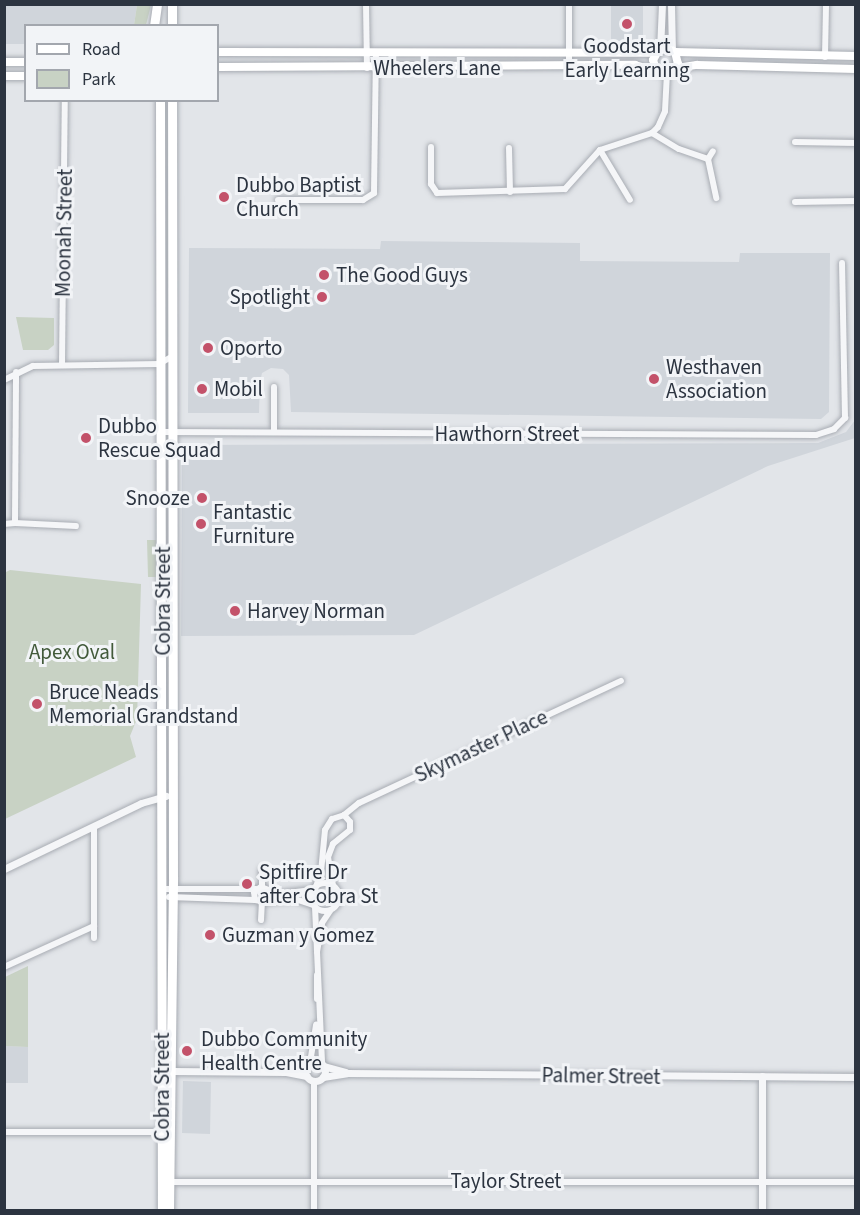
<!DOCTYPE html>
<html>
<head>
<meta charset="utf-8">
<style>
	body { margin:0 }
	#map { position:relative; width:860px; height:1215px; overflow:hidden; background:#e2e5e9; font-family:"Source Sans 3",sans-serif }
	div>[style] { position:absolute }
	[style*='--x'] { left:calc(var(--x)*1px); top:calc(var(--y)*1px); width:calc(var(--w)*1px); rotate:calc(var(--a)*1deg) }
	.built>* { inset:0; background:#d0d5db }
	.green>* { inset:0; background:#c8d2c4 }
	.roads { filter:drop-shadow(0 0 2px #a8acb3) drop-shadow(0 0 2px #a8acb3) }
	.minor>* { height:6px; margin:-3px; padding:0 3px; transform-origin:3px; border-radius:3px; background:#f5f6f8 }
	.minor>.ring { margin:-3px; padding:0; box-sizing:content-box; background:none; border:6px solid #f5f6f8; border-radius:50% }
	.tertiary>* { height:7px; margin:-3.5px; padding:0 3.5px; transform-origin:3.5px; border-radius:3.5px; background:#f5f6f8 }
	.tertiary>.ring { margin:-3.5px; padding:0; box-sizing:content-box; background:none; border:7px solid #f5f6f8; border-radius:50% }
	.secondary>* { height:8px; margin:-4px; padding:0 4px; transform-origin:4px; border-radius:4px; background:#fff }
	.trunk>* { height:9px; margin:-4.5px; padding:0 4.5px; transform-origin:4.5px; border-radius:4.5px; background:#fff }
	.dots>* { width:16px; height:16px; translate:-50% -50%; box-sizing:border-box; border:3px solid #f2f4f7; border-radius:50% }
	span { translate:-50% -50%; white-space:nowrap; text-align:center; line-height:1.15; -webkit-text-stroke:6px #f2f4f7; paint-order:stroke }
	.poi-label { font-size:21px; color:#2c3440 }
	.left { translate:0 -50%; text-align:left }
	.right { translate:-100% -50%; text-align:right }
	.street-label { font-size:21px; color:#2c3440 }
	.park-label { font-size:21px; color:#425a3a }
	.frame { position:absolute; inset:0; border:6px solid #2c3440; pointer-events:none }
	.legend { position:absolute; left:24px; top:24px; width:195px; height:78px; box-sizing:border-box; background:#f2f4f7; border:2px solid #a3a7ae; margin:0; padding:8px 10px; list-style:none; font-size:18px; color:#2c3440 }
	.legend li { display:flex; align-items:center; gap:12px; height:30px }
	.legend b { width:30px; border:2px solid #a3a7ae }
</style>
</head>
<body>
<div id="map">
	<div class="built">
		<div style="clip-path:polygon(5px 5px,137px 5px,134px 25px,26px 26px,25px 44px,5px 44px)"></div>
		<div style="clip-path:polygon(611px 5px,643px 5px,643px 44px,611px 44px)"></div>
		<div style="clip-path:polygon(381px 241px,580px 243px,580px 261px,739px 262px,740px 253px,830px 253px,829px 412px,821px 419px,291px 412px,289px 375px,283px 369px,271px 368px,262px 373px,260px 382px,259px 413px,188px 413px,189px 248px,380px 249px)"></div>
		<div style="clip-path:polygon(855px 320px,855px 438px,768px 466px,414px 635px,181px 636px,182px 454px,190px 445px,818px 443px,846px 432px,855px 420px)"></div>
		<div style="clip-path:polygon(5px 1046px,28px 1047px,28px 1083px,5px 1083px)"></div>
		<div style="clip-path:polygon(183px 1081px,211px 1082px,210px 1134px,182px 1133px)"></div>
	</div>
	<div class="green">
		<div style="clip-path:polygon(137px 5px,151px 5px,146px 25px,134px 25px)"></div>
		<div style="clip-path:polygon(16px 317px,54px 318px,54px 345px,48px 350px,23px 350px)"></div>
		<div style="clip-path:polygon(147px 540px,156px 540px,156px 577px,148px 577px)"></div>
		<div style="clip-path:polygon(10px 570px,141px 584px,137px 719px,130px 736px,136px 757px,5px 819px,4px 573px)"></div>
		<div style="clip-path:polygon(28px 966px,28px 1047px,5px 1046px,5px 977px)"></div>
	</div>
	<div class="roads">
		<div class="minor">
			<div style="--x:366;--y:4;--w:64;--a:89.1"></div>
			<div style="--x:825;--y:57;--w:53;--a:-88.9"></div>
			<div style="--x:569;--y:68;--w:64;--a:-90"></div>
			<div style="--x:652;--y:133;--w:31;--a:31"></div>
			<div style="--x:679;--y:149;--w:31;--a:19"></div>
			<div style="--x:708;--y:159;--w:40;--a:78"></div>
			<div style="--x:795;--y:142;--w:61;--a:0.9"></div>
			<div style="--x:431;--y:147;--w:37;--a:90"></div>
			<div style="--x:431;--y:184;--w:11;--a:56"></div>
			<div style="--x:437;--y:193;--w:128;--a:-1.8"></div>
			<div style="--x:565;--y:189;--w:52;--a:-48.1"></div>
			<div style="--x:600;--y:150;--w:55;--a:-18.1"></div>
			<div style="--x:652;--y:133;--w:8;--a:-45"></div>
			<div style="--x:658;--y:127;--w:17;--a:-66"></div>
			<div style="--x:665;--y:111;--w:37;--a:-87"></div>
			<div style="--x:509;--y:148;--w:44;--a:88.7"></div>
			<div style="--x:600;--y:150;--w:58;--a:59"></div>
			<div style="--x:708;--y:159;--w:9;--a:-58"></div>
			<div style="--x:278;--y:200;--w:85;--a:0"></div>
			<div style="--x:363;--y:200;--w:13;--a:-32"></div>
			<div style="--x:374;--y:193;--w:138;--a:-89.2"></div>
			<div style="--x:795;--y:202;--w:61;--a:-0.9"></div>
			<div style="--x:62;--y:365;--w:265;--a:-89.4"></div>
			<div style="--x:4;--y:380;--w:32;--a:-26"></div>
			<div style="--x:33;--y:366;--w:126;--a:-0.9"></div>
			<div style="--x:159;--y:364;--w:14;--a:-30"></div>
			<div style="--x:163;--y:432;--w:653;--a:0.26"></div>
			<div style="--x:816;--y:435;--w:19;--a:-18"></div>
			<div style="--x:834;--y:429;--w:16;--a:-45"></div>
			<div style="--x:845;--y:418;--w:155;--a:-91.1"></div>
			<div style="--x:274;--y:432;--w:45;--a:-90"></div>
			<div style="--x:15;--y:523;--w:61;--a:2.8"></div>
			<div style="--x:4;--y:524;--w:11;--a:-5"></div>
			<div style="--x:15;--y:523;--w:151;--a:-89.6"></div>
			<div style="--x:344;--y:815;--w:19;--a:-39"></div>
			<div style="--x:359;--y:803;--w:289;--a:-25"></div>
			<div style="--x:94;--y:827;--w:111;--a:90"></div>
			<div class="ring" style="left:311px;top:883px;width:22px;height:22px"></div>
			<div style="--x:262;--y:887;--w:17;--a:-90"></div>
			<div style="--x:316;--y:887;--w:16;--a:-72"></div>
			<div style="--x:321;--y:872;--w:42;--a:-84.6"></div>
			<div style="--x:325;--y:830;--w:13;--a:-58"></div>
			<div style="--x:332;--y:819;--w:13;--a:-18"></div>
			<div style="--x:344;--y:815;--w:9;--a:49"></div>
			<div style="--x:350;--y:822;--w:8;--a:90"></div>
			<div style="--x:350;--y:830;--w:22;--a:141"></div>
			<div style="--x:333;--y:844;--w:14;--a:111"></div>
			<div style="--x:328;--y:857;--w:29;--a:80"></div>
			<div style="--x:162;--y:889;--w:94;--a:0"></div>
			<div style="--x:268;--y:890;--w:12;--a:95"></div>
			<div style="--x:267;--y:902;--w:12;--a:-171"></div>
			<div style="--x:255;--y:900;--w:8;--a:-97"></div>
			<div style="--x:254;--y:892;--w:9;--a:-36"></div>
			<div style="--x:261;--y:887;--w:19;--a:21"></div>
			<div style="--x:279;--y:894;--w:34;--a:-7"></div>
			<div style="--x:169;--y:897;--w:86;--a:2"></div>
			<div style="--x:268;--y:901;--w:27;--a:-4"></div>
			<div style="--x:295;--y:899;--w:19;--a:18"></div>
			<div style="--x:315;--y:907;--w:157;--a:87.4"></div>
			<div style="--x:261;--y:920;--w:17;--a:-87"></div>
			<div style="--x:317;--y:952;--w:29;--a:-80"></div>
			<div style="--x:322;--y:923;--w:14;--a:-56"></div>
			<div style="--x:4;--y:967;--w:99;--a:-24.5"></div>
			<div style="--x:317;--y:975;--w:24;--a:90"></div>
			<div style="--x:310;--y:1063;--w:39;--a:-81"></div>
			<div style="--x:4;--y:1132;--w:157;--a:0"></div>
			<div style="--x:167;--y:1182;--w:689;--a:0"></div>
			<div style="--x:314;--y:1210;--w:129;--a:-90"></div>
		</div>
		<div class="tertiary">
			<div style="--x:671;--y:4;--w:46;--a:88.8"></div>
			<div style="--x:660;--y:50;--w:46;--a:-87.5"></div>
			<div style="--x:4;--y:869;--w:152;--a:-25.7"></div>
			<div style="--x:141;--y:803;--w:26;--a:-16"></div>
			<div class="ring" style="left:305px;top:1061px;width:13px;height:13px"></div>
			<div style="--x:323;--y:1066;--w:23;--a:15"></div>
			<div style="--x:172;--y:1071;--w:114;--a:0.5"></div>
			<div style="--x:286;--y:1072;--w:21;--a:11"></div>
			<div style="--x:323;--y:1077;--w:24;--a:-9"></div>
			<div style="--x:347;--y:1073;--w:509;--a:0.45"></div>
			<div style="--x:762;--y:1210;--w:134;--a:-90"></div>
		</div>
		<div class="secondary">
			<div style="--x:218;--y:52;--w:438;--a:0.1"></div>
			<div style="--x:675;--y:52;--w:181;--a:1.3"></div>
			<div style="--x:4;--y:62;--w:22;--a:0"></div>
			<div style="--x:218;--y:67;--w:417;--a:-0.3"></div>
			<div style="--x:635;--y:65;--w:33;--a:16"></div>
			<div style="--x:667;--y:74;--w:15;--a:-42"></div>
			<div style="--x:678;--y:64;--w:12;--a:-104"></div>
			<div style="--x:675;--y:52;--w:8;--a:-150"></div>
			<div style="--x:668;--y:48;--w:10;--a:163"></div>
			<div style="--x:658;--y:51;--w:10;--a:119"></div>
			<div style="--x:653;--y:60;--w:9;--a:72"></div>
			<div style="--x:677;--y:68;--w:20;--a:-9"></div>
			<div style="--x:697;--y:65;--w:159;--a:1.4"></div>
			<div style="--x:4;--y:76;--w:22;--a:0"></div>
		</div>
		<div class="trunk">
			<div style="--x:172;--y:4;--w:22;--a:90"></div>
			<div style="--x:154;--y:26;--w:22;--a:-82"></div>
			<div style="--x:160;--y:100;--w:1110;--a:89.9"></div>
			<div style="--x:169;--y:1210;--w:333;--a:-89.3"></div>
			<div style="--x:173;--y:877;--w:777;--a:-90.07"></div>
		</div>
	</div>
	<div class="dots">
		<div style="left:627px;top:24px;background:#c3526a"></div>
		<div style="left:224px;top:197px;background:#c3526a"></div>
		<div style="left:324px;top:275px;background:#c3526a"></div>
		<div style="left:322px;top:297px;background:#c3526a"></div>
		<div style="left:208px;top:348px;background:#c3526a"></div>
		<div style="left:654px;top:379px;background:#c3526a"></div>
		<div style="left:202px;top:389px;background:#c3526a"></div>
		<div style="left:86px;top:438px;background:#c3526a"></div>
		<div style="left:202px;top:498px;background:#c3526a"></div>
		<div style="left:201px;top:524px;background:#c3526a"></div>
		<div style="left:235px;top:611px;background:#c3526a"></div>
		<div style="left:37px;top:704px;background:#c3526a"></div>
		<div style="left:247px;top:884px;background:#c3526a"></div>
		<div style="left:210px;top:935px;background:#c3526a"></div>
		<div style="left:187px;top:1051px;background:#c3526a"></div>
	</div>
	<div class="poi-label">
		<span style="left:627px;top:58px">Goodstart<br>Early Learning</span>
		<span class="left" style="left:236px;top:197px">Dubbo Baptist<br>Church</span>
		<span class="left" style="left:336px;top:275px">The Good Guys</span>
		<span class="right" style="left:310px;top:297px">Spotlight</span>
		<span class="left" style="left:220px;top:348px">Oporto</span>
		<span class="left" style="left:666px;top:379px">Westhaven<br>Association</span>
		<span class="left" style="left:214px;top:389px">Mobil</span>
		<span class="left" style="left:98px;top:438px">Dubbo<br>Rescue Squad</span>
		<span class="right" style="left:190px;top:498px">Snooze</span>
		<span class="left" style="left:213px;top:524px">Fantastic<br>Furniture</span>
		<span class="left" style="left:247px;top:611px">Harvey Norman</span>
		<span class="left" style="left:49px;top:704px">Bruce Neads<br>Memorial Grandstand</span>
		<span class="left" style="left:259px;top:884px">Spitfire Dr<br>after Cobra St</span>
		<span class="left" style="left:222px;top:935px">Guzman y Gomez</span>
		<span class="left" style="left:201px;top:1051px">Dubbo Community<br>Health Centre</span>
	</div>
	<div class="street-label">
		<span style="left:437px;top:68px">Wheelers Lane</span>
		<span style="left:64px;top:233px;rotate:-89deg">Moonah Street</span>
		<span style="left:507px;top:434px">Hawthorn Street</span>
		<span style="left:163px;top:601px;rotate:-90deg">Cobra Street</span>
		<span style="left:481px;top:746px;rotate:-25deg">Skymaster Place</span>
		<span style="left:601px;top:1076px;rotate:1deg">Palmer Street</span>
		<span style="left:162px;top:1087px;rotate:-90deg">Cobra Street</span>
		<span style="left:506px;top:1181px">Taylor Street</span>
	</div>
	<div class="park-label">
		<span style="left:72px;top:652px">Apex Oval</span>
	</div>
	<div class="frame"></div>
	<ul class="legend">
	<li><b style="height:8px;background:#fff"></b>Road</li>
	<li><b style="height:16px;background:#c8d2c4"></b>Park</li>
	</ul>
</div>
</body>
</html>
